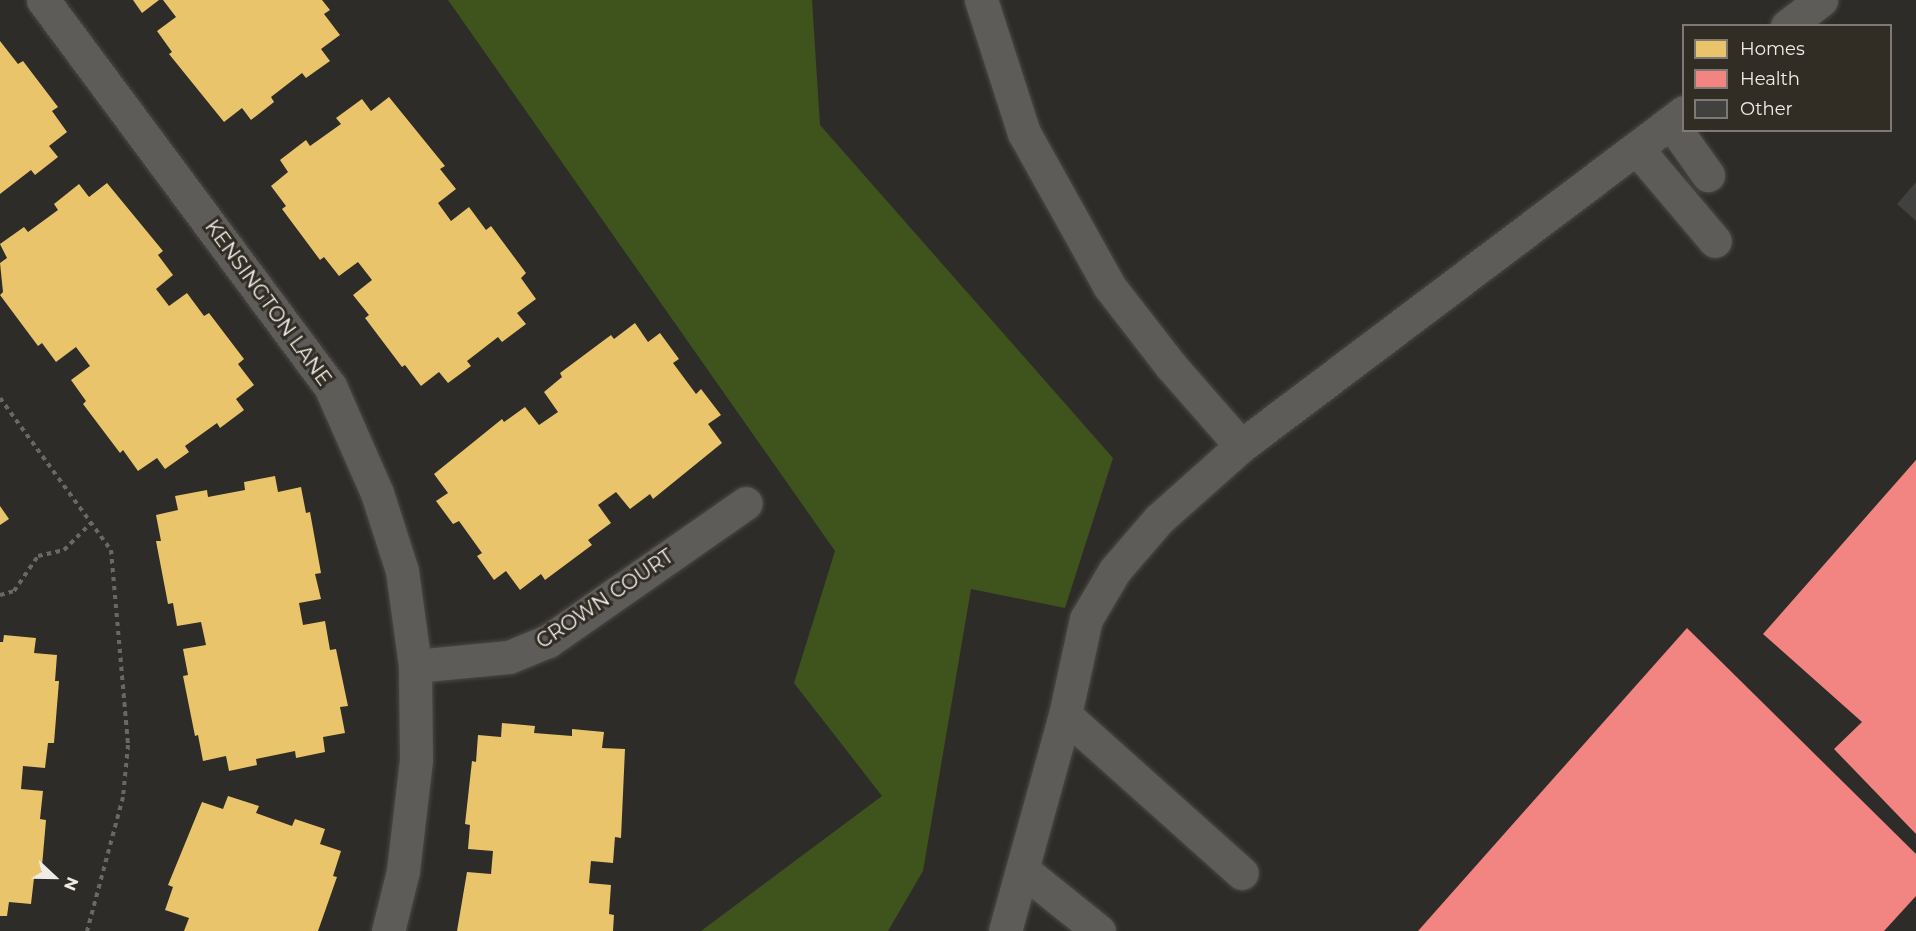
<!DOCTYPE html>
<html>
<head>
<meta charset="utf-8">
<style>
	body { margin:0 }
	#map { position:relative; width:1916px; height:931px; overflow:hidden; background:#2e2c28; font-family:Montserrat,sans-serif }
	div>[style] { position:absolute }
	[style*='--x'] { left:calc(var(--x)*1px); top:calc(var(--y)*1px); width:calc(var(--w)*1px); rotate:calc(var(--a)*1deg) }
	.green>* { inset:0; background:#3f531d }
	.homes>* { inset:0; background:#e9c46a }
	.health>* { inset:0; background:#f28482 }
	.building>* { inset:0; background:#414140 }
	.path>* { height:4px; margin-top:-2px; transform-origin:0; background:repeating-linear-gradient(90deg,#6a6865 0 4.5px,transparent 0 9px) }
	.roads { filter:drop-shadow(0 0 2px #494845) drop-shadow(0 0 2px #494845) }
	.minor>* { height:33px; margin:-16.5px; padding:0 16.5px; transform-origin:16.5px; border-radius:16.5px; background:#5e5c58 }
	span { translate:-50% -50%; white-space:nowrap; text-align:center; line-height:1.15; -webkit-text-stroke:6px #312d25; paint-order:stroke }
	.street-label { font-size:20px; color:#efece7 }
	.legend { position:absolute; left:1682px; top:24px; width:210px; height:108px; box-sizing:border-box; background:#312d25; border:2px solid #7d7973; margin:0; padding:8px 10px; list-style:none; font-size:18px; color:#efece7 }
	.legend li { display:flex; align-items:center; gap:12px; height:30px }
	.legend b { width:30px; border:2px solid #7d7973 }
	.north { position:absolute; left:24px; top:847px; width:60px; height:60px; -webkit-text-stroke:4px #312d25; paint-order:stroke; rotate:112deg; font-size:16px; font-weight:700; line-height:24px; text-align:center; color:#efece7 }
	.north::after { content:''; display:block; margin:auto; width:21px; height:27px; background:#efece7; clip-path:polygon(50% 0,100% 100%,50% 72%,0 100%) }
</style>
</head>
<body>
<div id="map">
	<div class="green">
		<div style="clip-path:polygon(448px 0,812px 0,820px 125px,1113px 458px,1065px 608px,971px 589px,923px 871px,888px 931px,701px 931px,882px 796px,794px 683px,835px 551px)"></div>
	</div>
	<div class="homes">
		<div style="clip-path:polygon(133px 0,159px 0,142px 13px)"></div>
		<div style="clip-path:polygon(163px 0,322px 0,330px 10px,324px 14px,340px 35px,321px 49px,330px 61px,306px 78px,302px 73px,271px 97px,274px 102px,251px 120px,242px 108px,224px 122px,169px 54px,172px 52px,157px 31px,176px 17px)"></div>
		<div style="clip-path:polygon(0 41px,18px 64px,23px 61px,58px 107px,52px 111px,67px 132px,49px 146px,58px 157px,35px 175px,31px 170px,0 194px)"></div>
		<div style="clip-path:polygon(389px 97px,445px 166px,440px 169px,456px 189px,438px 203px,451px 221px,469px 207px,486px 230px,491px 226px,526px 273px,521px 278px,536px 299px,517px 313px,526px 324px,502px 342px,498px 337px,467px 361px,471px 366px,448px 383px,439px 372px,421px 386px,405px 365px,402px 367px,365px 318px,369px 315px,353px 295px,372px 280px,358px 262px,339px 276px,324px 257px,320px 260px,282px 209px,286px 206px,271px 186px,288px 172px,280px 160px,306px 140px,310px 146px,341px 124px,336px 118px,362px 99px,371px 111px)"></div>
		<div style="clip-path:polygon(107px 183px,163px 251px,158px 255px,173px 275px,156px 289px,169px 306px,187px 293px,204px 316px,209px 313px,244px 359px,238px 364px,254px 385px,236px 399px,244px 410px,220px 428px,217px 423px,185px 446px,189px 452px,165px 469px,157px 458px,138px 471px,123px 450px,120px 453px,83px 404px,86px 401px,71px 380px,90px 366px,76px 347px,56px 362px,42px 343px,38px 346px,0 295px,3px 292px,0 263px,7px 258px,0 244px,24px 227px,28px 232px,58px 210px,54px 204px,79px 184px,89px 197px)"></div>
		<div style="clip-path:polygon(635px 323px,648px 342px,660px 333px,679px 359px,673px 363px,696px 394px,701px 389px,721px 415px,708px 424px,722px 443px,653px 499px,650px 494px,630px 509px,616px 492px,598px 505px,611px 523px,588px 540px,592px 545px,545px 580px,541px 574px,520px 590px,506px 571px,494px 580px,477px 556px,482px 553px,459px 521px,453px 524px,436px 501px,448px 493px,434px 474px,502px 419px,504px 422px,525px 407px,539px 425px,558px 412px,544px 392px,562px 377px,560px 373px,611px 335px,614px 339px)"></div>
		<div style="clip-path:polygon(275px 476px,278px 492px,301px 487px,306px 513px,310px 512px,321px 573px,315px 574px,321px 599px,299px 603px,303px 625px,325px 621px,330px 650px,336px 649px,348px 706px,340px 707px,345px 733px,323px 737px,325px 752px,296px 758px,295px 751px,256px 759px,257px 765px,229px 771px,226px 756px,203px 761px,198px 735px,195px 736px,183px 676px,188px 675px,183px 649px,206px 645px,201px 622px,177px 626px,173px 603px,168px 604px,156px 541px,161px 541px,156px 515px,178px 510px,175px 496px,207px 490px,208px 497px,245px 490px,244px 482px)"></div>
		<div style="clip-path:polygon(0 506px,9px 519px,0 525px)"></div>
		<div style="clip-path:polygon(4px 635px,36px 638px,34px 653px,57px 655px,55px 681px,59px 681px,54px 743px,48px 743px,45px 768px,23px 766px,21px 789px,43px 791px,40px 819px,46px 820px,41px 878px,34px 878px,31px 904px,9px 902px,7px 916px,0 916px,0 642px,3px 642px)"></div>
		<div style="clip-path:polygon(502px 723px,535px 726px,534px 733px,572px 736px,572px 729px,604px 732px,602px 748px,625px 749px,621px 838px,615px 837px,613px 863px,591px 861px,589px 883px,611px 885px,609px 914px,614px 915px,613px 931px,457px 931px,467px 872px,491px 874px,493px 851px,468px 849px,470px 825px,465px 824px,472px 761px,476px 762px,478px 735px,501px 737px)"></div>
		<div style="clip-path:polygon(228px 796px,259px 806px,256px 813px,292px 826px,295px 819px,325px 829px,320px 844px,341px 851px,333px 876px,337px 877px,318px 931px,184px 931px,189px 918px,165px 910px,173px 887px,168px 885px,202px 802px,223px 809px)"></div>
	</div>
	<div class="health">
		<div style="clip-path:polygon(1916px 460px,1916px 834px,1834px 749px,1862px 722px,1763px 634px)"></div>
		<div style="clip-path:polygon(1687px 628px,1916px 854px,1916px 896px,1884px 931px,1418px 931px)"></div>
	</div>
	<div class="building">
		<div style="clip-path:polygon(1916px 182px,1916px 221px,1897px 204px)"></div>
	</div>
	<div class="path">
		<div style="--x:0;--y:398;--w:188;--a:53.9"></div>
		<div style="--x:111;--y:550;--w:196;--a:85"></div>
		<div style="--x:128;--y:745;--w:52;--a:95.5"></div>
		<div style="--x:123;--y:797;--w:139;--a:105"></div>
		<div style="--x:0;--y:595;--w:15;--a:-16"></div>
		<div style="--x:14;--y:591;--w:42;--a:-55.6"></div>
		<div style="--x:38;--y:556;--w:27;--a:-13"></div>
		<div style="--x:64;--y:550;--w:38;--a:-45"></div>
	</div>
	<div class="roads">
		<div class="minor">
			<div style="--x:43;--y:0;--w:481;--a:53.4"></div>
			<div style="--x:330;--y:386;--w:117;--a:66.3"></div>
			<div style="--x:377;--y:493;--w:82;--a:72.2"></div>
			<div style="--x:402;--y:571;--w:96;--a:82.2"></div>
			<div style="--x:415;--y:666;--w:94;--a:89.4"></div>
			<div style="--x:416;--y:760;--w:112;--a:96.7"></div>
			<div style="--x:403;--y:871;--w:62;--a:104"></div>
			<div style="--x:981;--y:0;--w:140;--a:72.1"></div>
			<div style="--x:1024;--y:133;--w:175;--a:60.9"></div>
			<div style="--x:1109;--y:286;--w:101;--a:52.2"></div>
			<div style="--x:1171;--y:366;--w:106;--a:48.8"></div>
			<div style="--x:1787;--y:26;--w:43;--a:-37.4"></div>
			<div style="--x:1671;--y:123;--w:64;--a:54.6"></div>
			<div style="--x:1638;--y:150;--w:119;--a:49.8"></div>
			<div style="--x:415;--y:666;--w:94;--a:-5.5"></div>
			<div style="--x:509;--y:657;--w:42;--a:-22.3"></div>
			<div style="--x:548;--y:641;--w:241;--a:-34.9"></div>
			<div style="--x:1065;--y:715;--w:237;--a:41.8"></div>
			<div style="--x:1024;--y:871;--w:96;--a:38.7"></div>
			<div style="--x:1005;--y:931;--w:224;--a:-74.5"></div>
			<div style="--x:1065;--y:715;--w:98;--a:-77.7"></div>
			<div style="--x:1086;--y:619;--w:57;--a:-59.4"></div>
			<div style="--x:1115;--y:570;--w:67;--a:-49.2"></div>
			<div style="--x:1159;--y:519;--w:110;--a:-41.7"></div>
			<div style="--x:1241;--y:446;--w:555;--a:-37.01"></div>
		</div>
	</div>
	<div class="street-label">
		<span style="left:268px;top:303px;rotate:54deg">KENSINGTON LANE</span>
		<span style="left:605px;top:599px;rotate:-34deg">CROWN COURT</span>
	</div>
	<ul class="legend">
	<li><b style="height:16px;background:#e9c46a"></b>Homes</li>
	<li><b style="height:16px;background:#f28482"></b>Health</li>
	<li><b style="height:16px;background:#414140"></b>Other</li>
	</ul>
	<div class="north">N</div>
</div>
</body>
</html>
